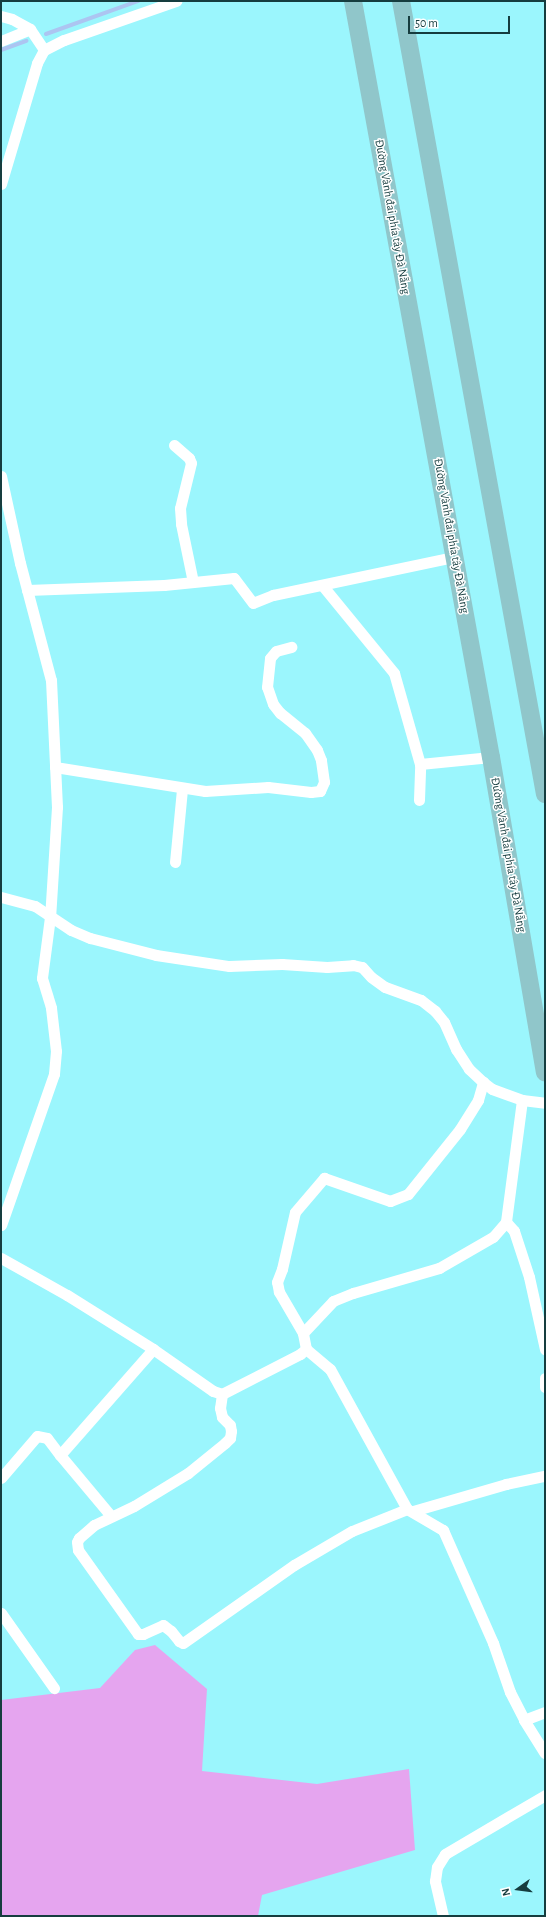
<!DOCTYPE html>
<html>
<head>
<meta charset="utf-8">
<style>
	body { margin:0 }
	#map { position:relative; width:546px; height:1917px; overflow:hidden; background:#9bf6fd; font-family:"Alegreya Sans",sans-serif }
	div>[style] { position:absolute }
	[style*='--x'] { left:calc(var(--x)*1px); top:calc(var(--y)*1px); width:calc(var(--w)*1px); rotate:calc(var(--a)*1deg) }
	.green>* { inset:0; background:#e5a5ef }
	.stream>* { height:4px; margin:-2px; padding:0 2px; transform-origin:2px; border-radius:2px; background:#acc5f1 }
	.minor>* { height:11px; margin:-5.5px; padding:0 5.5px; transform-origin:5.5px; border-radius:5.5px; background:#fff }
	.primary>* { height:18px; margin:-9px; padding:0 9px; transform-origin:9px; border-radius:9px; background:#90c6ca }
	span { translate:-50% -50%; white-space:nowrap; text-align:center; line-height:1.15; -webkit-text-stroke:3px #fff; paint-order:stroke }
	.street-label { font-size:12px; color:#163d3f }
	.frame { position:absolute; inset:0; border:2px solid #163d3f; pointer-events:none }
	.north { position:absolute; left:498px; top:1869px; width:40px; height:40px; -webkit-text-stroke:3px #fff; paint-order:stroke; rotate:256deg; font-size:11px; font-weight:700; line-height:16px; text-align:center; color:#163d3f }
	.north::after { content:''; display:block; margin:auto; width:14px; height:18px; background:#163d3f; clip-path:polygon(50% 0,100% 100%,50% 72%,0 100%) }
	.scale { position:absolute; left:408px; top:16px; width:102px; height:18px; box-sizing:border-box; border:2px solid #163d3f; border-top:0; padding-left:5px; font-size:12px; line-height:14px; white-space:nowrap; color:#163d3f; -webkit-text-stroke:3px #fff; paint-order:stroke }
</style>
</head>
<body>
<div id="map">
	<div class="green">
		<div style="clip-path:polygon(155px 1645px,207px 1689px,202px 1771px,317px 1784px,409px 1769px,415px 1850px,262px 1895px,258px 1916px,1px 1916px,1px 1700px,100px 1688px,135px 1650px)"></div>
	</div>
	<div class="stream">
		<div style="--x:46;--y:34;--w:98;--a:-19.7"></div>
		<div style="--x:1;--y:50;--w:27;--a:-20"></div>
	</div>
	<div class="minor">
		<div style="--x:1;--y:16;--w:11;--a:15"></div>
		<div style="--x:12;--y:19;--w:21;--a:29"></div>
		<div style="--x:30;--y:29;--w:25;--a:56"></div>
		<div style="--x:1;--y:41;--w:31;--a:-22"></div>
		<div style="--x:1;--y:184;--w:126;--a:-73.4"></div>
		<div style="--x:37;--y:63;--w:15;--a:-62"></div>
		<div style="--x:44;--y:50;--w:22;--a:-27"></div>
		<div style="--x:64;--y:40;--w:119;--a:-19.2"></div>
		<div style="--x:174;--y:445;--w:20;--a:41"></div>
		<div style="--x:189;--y:458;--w:5;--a:68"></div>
		<div style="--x:191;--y:463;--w:46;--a:103.7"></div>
		<div style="--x:180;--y:508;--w:16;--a:86"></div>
		<div style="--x:181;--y:524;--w:59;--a:78.3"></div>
		<div style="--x:1;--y:476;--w:89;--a:77.7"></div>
		<div style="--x:20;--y:563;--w:121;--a:75.2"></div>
		<div style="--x:51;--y:680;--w:127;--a:87.3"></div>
		<div style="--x:57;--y:807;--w:110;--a:93.6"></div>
		<div style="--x:50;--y:917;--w:62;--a:97.5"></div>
		<div style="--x:42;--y:978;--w:31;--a:73"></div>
		<div style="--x:51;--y:1008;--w:43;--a:83.4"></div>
		<div style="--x:56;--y:1051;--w:23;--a:95"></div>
		<div style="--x:54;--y:1074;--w:160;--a:109.3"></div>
		<div style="--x:322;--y:585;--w:114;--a:50.7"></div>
		<div style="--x:394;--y:673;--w:95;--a:74.1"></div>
		<div style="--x:420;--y:764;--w:71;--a:-5.6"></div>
		<div style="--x:27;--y:590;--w:137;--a:-2.1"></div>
		<div style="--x:164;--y:585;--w:70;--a:-5.7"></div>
		<div style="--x:234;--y:578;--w:31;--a:53"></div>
		<div style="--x:253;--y:603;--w:22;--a:-22"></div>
		<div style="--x:273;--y:595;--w:185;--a:-11.9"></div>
		<div style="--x:55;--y:767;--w:152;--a:9.1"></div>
		<div style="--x:205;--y:791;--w:63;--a:-3.6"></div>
		<div style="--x:268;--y:787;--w:43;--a:6.6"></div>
		<div style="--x:311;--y:792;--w:9;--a:-6"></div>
		<div style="--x:320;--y:791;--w:10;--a:-66"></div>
		<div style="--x:324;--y:782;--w:22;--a:-98"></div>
		<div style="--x:321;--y:760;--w:11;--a:-112"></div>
		<div style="--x:317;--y:750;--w:21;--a:-125"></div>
		<div style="--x:305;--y:733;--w:32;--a:-141"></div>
		<div style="--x:280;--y:713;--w:11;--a:-128"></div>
		<div style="--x:273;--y:704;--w:18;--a:-109"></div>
		<div style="--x:267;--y:687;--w:29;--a:-84"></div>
		<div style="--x:270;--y:658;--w:9;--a:-49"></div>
		<div style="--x:276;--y:651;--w:16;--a:-15"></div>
		<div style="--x:419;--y:800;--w:36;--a:-88"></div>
		<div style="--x:175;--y:862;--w:73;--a:-84.5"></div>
		<div style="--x:1;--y:897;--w:35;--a:15"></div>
		<div style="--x:35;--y:906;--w:43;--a:33.7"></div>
		<div style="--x:71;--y:930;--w:21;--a:23"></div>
		<div style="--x:90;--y:938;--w:68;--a:14.4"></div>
		<div style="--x:156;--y:955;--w:74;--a:8.6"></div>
		<div style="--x:229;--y:966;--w:53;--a:-2.2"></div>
		<div style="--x:282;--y:964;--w:45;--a:3.8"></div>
		<div style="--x:327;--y:967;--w:26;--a:-4"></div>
		<div style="--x:353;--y:965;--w:9;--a:13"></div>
		<div style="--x:362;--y:967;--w:13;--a:48"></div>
		<div style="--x:371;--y:977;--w:17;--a:36"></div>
		<div style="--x:385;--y:987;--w:38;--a:20"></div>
		<div style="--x:421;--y:1000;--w:18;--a:38"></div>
		<div style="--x:435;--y:1011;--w:14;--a:51"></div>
		<div style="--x:444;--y:1022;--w:30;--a:66"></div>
		<div style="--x:456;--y:1049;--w:24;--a:57"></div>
		<div style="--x:469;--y:1069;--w:19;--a:43"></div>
		<div style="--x:483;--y:1082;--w:11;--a:38"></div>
		<div style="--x:492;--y:1089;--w:32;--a:20"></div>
		<div style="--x:522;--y:1100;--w:23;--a:7"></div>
		<div style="--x:522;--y:1100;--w:123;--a:97.5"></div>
		<div style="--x:506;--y:1222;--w:12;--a:48"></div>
		<div style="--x:514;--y:1231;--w:48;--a:71.9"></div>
		<div style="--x:529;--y:1277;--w:74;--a:77.5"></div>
		<div style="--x:1;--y:1258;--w:76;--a:29.3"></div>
		<div style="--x:67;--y:1295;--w:102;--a:32.1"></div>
		<div style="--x:153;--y:1349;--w:73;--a:35"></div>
		<div style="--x:213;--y:1391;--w:9;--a:18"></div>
		<div style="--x:222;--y:1394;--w:88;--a:-27.1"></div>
		<div style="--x:300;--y:1354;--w:8;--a:-40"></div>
		<div style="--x:306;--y:1349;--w:31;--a:40"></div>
		<div style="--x:330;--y:1369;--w:160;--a:61.2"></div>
		<div style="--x:407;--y:1509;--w:42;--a:30.3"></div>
		<div style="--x:443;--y:1530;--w:124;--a:66.1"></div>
		<div style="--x:493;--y:1643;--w:52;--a:70.9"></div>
		<div style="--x:510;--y:1692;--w:31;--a:63"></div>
		<div style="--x:524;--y:1720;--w:39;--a:58"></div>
		<div style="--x:303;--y:1333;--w:44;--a:-46.8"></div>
		<div style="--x:333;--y:1301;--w:22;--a:-22"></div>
		<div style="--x:353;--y:1293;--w:90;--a:-16.2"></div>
		<div style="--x:439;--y:1268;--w:62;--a:-29.9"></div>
		<div style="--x:493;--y:1237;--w:20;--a:-49"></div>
		<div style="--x:306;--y:1349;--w:16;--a:-101"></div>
		<div style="--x:303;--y:1333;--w:48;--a:-120.3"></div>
		<div style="--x:279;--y:1292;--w:10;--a:-101"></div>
		<div style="--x:277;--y:1282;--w:14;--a:-69"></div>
		<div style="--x:282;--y:1269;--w:58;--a:-77.2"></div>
		<div style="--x:295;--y:1212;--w:45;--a:-49.5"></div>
		<div style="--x:324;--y:1178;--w:70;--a:19.2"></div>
		<div style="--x:390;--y:1201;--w:19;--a:-21"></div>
		<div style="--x:408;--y:1194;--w:83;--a:-51.3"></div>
		<div style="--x:460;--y:1129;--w:34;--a:-58"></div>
		<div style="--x:478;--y:1100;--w:19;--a:-74"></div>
		<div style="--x:545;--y:1378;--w:9;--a:90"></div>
		<div style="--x:222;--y:1394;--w:14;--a:98"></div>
		<div style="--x:220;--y:1408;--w:9;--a:77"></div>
		<div style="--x:222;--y:1417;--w:11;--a:45"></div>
		<div style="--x:230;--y:1425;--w:6;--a:81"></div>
		<div style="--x:231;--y:1431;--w:7;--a:98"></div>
		<div style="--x:230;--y:1438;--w:7;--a:135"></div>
		<div style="--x:225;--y:1443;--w:48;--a:141"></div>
		<div style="--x:188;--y:1473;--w:63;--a:148.6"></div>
		<div style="--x:134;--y:1506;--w:44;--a:154.6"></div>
		<div style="--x:94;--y:1525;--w:20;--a:139"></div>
		<div style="--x:79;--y:1538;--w:4;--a:117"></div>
		<div style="--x:77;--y:1542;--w:8;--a:83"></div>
		<div style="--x:78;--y:1550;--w:103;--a:54.5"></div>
		<div style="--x:138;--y:1634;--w:5;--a:0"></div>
		<div style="--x:143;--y:1634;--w:22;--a:-24"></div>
		<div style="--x:163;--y:1625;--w:10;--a:37"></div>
		<div style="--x:171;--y:1631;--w:13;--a:51"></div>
		<div style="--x:179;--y:1641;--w:4;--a:27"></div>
		<div style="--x:183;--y:1643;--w:136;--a:-35.1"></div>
		<div style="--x:294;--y:1565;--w:67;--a:-30.4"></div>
		<div style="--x:352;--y:1531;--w:59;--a:-21.8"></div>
		<div style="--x:1;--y:1478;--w:55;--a:-49.4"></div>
		<div style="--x:37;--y:1436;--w:10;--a:11"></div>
		<div style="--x:47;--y:1438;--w:21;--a:53"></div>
		<div style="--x:413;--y:1511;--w:97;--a:-16.2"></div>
		<div style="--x:506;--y:1484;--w:40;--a:-12"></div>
		<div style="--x:111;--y:1516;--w:80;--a:-129.9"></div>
		<div style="--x:60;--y:1455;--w:141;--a:-48.7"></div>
		<div style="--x:1;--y:1613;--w:92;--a:54.8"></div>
		<div style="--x:524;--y:1720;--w:22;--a:-21"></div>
		<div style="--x:443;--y:1916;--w:36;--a:-103"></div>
		<div style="--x:435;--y:1881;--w:14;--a:-82"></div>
		<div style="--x:437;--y:1867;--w:15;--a:-58"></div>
		<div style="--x:445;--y:1854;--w:116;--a:-30.5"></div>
	</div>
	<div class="primary">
		<div style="--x:353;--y:1;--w:768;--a:79.66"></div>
		<div style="--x:491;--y:757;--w:320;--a:80.3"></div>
		<div style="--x:401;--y:1;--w:806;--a:79.71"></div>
	</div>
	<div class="street-label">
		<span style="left:392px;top:217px;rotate:80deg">Đường Vành đai phía tây Đà Nẵng</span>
		<span style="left:451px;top:536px;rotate:80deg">Đường Vành đai phía tây Đà Nẵng</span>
		<span style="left:508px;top:855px;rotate:80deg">Đường Vành đai phía tây Đà Nẵng</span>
	</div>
	<div class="frame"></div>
	<div class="north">N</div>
	<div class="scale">50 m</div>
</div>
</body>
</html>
